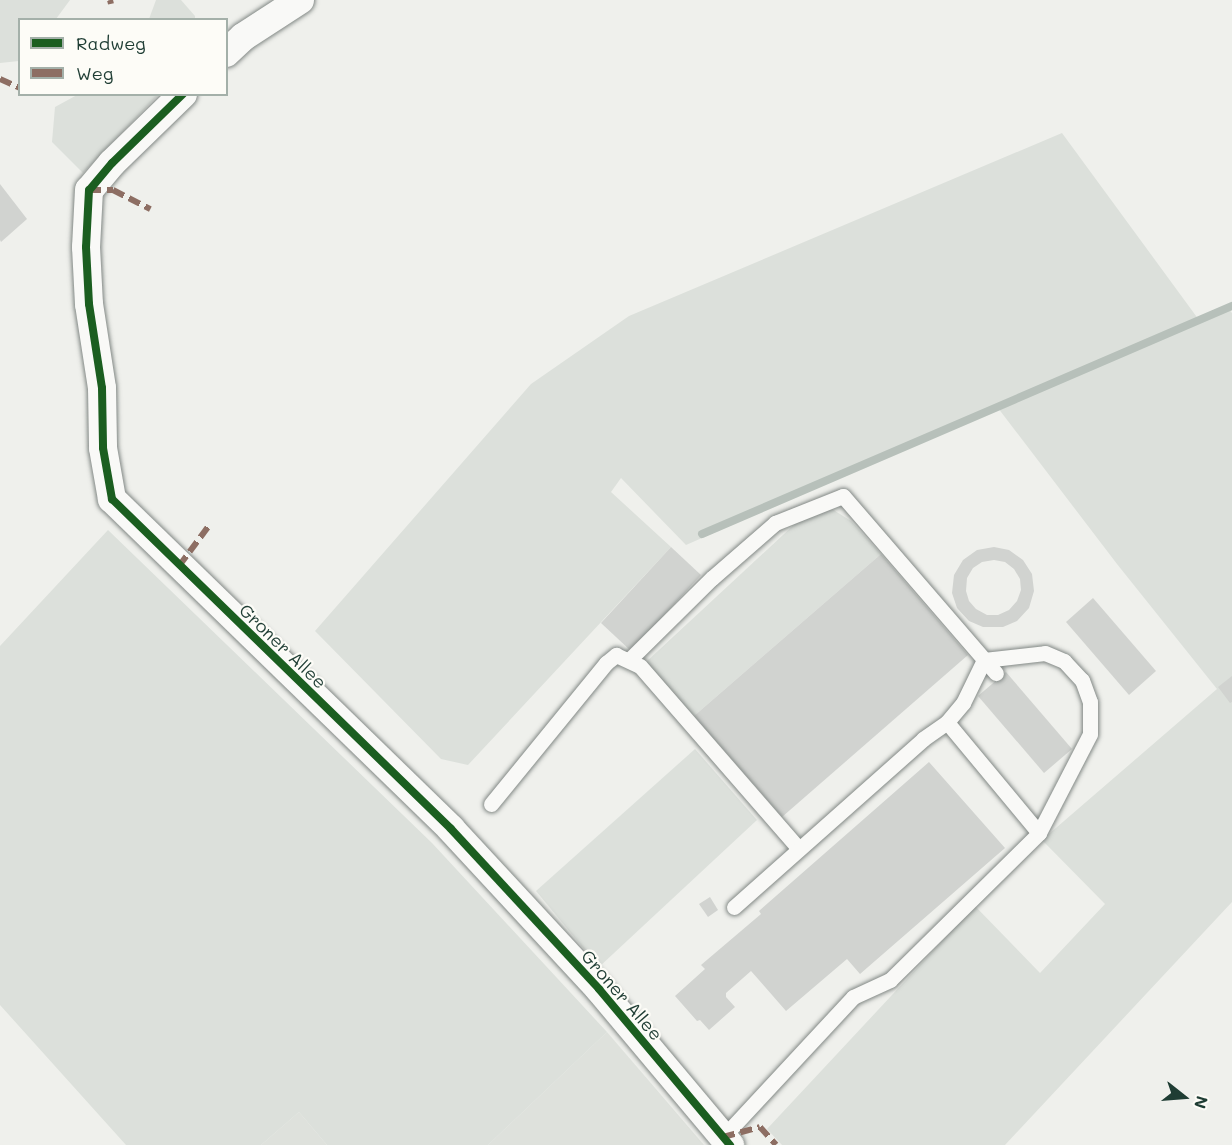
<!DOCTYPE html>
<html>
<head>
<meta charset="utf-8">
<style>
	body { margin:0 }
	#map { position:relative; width:1232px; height:1145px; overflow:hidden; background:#eff0ec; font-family:Mali,sans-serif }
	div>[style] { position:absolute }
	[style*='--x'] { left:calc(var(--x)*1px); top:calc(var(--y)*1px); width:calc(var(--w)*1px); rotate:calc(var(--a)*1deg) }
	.built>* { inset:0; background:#dee1dc }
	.green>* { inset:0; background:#dce0db }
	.stream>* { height:8px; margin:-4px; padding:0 4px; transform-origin:4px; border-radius:4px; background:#b7c0ba }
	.building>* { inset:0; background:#d1d3d0 }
	.roads { filter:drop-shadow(0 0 2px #828885) drop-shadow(0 0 2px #828885) }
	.service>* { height:15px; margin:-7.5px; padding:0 7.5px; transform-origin:7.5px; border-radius:7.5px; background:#f9f9f7 }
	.minor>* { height:28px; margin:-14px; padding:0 14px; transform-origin:14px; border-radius:14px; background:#f9f9f7 }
	.quiet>* { height:6px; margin-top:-3px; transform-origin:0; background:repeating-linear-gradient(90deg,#8d6e63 0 12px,transparent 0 18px) }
	.cycleway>* { height:8px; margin:-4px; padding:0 4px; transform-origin:4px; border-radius:4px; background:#1b5e20 }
	span { translate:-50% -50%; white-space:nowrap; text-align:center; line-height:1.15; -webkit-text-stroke:4.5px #fdfcf7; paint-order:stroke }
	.street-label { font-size:18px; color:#1f3d34 }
	.legend { position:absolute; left:18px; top:18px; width:210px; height:78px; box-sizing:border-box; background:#fdfcf7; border:2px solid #a4b0a9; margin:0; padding:8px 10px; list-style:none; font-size:18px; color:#1f3d34 }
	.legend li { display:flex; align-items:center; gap:12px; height:30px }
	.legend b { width:30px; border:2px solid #a4b0a9 }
	.north { position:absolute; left:1154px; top:1067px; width:60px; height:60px; -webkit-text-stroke:4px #fdfcf7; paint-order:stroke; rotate:107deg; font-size:16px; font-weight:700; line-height:24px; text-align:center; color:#1f3d34 }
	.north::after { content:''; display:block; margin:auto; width:21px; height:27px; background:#1f3d34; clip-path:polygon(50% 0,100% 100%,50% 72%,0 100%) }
</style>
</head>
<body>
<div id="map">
	<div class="built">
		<div style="clip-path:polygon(607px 1032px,704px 1145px,488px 1145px)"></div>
		<div style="clip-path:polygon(299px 1112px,327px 1145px,261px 1145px)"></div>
	</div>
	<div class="green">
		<div style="clip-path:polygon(0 0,70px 0,56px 19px,20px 20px,19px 61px,0 63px)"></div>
		<div style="clip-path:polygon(156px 0,181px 0,195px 16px,195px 19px,149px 19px)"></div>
		<div style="clip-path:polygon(77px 95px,158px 95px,83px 173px,52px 142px,55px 107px)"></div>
		<div style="clip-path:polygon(1062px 133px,1199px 320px,1227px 307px,1232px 313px,1232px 902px,1005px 1145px,782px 1145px,767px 1129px,975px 906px,1040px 973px,1105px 904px,1042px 840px,1217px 689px,1117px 564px,998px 408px,686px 545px,621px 478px,611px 492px,671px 547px,468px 765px,441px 759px,315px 631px,531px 384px,629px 316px)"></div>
		<div style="clip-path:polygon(832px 509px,851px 521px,881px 554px,694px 716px,646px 662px,798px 521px)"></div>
		<div style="clip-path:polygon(108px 530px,432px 843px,607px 1032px,488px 1145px,327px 1145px,299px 1112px,261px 1145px,126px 1145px,0 1005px,0 646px)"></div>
		<div style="clip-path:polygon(695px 749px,757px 820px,599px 967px,536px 891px)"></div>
	</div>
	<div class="stream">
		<div style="--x:702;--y:534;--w:577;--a:-23.28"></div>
	</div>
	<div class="building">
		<div style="clip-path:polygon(0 184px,27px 219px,1px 242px,0 240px)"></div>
		<div style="clip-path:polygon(671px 547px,701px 575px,631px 651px,601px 623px)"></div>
		<div style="clip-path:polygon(evenodd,994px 547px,1009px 550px,1023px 560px,1032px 574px,1034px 591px,1029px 608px,1017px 621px,1003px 627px,983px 627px,969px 621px,957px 608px,952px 593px,954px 575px,963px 560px,977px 550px,994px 547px,994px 560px,1005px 562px,1014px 569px,1020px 579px,1021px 590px,1017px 601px,1009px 610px,998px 615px,987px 615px,976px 609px,969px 601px,966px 591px,967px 578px,973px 568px,982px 562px,994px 560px)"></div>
		<div style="clip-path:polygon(881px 554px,968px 655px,782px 817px,694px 716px)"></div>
		<div style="clip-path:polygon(1093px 598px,1156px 671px,1129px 695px,1066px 622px)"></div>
		<div style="clip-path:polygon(1006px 672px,1072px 749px,1044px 773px,978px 696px)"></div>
		<div style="clip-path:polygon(1232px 676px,1232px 702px,1230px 703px,1218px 687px)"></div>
		<div style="clip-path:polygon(929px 762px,1005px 848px,860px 974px,847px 959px,786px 1011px,751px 971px,726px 993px,726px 997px,735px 1007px,709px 1030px,700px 1020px,697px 1021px,675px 996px,705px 969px,701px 965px,761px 914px,759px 911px)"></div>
		<div style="clip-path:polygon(710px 897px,718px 910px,708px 917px,699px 904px)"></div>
	</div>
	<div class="roads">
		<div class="service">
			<div style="--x:629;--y:660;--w:117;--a:-44.7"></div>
			<div style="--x:712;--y:578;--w:84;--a:-41.1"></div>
			<div style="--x:775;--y:523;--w:73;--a:-21.7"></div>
			<div style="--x:843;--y:496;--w:234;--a:49.2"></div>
			<div style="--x:491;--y:804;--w:182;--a:-50.8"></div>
			<div style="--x:606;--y:663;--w:13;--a:-39"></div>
			<div style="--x:616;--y:655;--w:26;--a:25"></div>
			<div style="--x:640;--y:666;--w:242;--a:49"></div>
			<div style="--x:734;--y:907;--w:253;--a:-41.6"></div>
			<div style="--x:923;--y:739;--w:29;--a:-35"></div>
			<div style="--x:947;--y:722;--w:25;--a:-50"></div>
			<div style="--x:963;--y:703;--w:48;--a:-64"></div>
			<div style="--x:984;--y:660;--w:61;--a:-6.5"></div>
			<div style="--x:1045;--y:653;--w:21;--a:23"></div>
			<div style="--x:1064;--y:661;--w:26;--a:47"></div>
			<div style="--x:1082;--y:680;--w:23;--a:70"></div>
			<div style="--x:1090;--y:702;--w:32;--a:90"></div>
			<div style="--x:1090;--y:734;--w:111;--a:117.3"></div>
			<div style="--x:723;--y:1137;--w:191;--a:-47.1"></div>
			<div style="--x:853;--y:997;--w:41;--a:-24.7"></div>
			<div style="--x:890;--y:980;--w:209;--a:-44.6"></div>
			<div style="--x:1039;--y:833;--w:144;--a:-129.7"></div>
		</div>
		<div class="minor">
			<div style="--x:226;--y:53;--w:23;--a:-43"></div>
			<div style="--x:243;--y:37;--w:68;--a:-33"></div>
			<div style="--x:183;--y:94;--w:99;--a:135.8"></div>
			<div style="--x:112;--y:163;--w:35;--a:130"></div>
			<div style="--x:89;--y:190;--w:57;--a:93"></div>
			<div style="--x:86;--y:247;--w:57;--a:87"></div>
			<div style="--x:89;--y:304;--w:85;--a:81.2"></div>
			<div style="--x:102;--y:388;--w:60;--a:89"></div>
			<div style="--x:103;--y:448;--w:52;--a:80"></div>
			<div style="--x:112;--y:499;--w:473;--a:44.2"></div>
			<div style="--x:451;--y:829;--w:218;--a:47.2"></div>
			<div style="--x:599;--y:989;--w:204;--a:50"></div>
		</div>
	</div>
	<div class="quiet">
		<div style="--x:110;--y:0;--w:4;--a:76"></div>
		<div style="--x:0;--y:79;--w:22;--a:24"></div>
		<div style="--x:89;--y:190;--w:24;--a:0"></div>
		<div style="--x:113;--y:190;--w:42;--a:27.2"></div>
		<div style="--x:179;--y:566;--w:49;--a:-53.4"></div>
		<div style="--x:723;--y:1137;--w:38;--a:-15"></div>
		<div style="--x:760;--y:1127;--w:24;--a:48"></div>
	</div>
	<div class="cycleway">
		<div style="--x:183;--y:94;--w:99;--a:135.8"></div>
		<div style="--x:112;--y:163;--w:35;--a:130"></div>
		<div style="--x:89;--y:190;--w:57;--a:93"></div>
		<div style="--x:86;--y:247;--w:57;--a:87"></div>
		<div style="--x:89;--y:304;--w:85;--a:81.2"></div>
		<div style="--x:102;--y:388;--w:60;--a:89"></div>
		<div style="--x:103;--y:448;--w:52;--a:80"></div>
		<div style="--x:112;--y:499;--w:473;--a:44.2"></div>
		<div style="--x:451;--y:829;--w:218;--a:47.2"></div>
		<div style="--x:599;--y:989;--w:204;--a:50"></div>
	</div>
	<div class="street-label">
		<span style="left:283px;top:646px;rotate:44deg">Groner Allee</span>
		<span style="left:622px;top:995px;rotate:49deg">Groner Allee</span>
	</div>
	<ul class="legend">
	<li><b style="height:8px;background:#1b5e20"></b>Radweg</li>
	<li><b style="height:8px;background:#8d6e63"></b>Weg</li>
	</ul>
	<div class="north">N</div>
</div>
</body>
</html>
